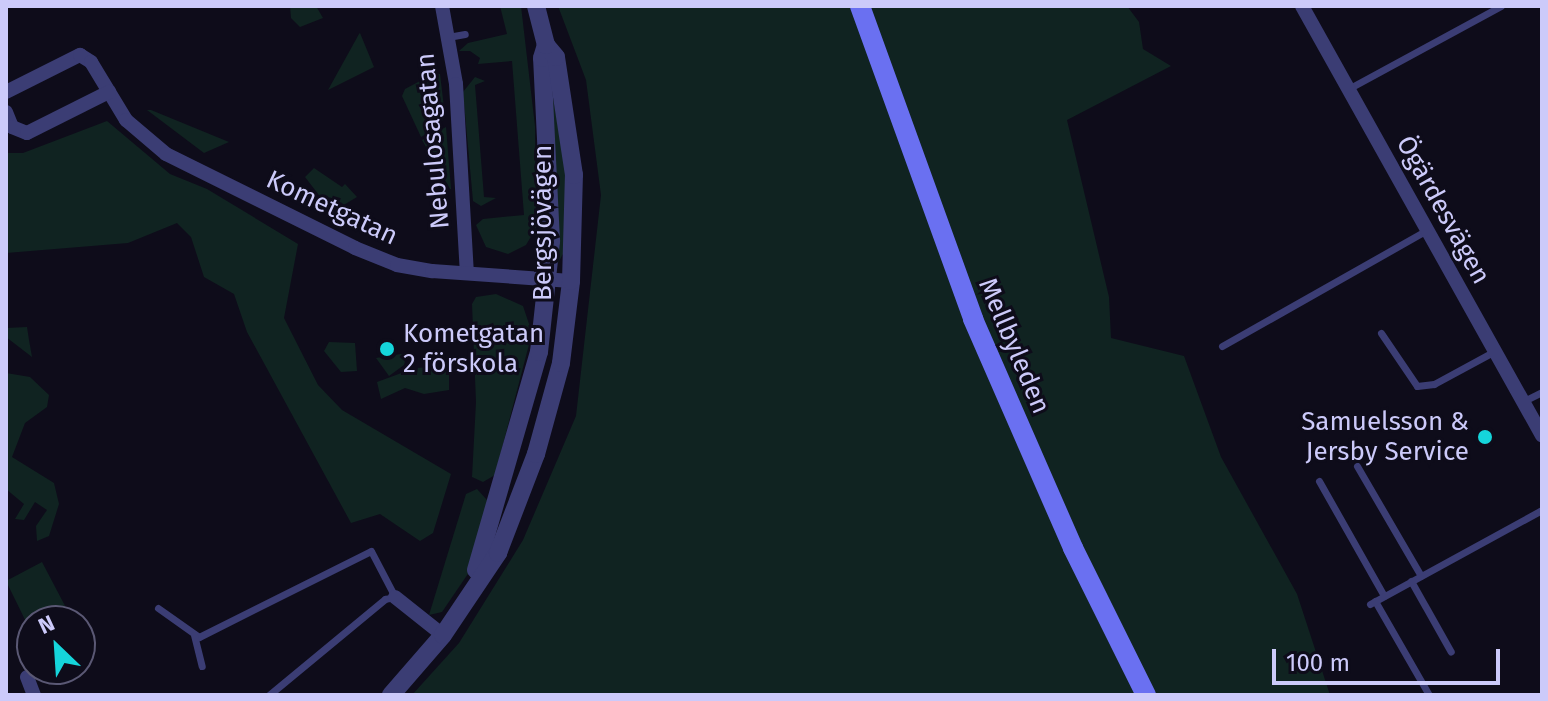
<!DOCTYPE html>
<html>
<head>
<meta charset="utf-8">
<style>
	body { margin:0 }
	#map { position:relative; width:1548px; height:701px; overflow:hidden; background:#0e0c1a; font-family:"Fira Sans",sans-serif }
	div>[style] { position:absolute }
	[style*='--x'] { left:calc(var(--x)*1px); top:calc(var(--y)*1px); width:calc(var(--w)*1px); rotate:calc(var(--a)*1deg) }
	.green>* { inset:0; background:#102321 }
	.service>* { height:7px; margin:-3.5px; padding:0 3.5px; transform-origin:3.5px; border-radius:3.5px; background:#3b3d74 }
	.minor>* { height:14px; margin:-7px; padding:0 7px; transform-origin:7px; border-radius:7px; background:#3b3d74 }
	.tertiary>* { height:18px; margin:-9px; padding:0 9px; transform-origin:9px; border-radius:9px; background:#3b3d74 }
	.secondary>* { height:20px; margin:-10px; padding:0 10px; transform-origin:10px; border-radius:10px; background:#6a70f1 }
	.dots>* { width:22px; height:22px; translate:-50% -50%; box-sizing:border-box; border:4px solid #0e0c1a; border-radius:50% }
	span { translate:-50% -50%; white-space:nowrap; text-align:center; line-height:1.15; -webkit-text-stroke:6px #0e0c1a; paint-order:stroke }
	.street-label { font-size:26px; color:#cccafa }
	.poi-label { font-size:26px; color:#cccafa }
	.left { translate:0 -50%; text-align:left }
	.right { translate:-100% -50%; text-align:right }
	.frame { position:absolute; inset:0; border:8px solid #cccafa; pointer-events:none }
	.north { position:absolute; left:16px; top:605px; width:80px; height:80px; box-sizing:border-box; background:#0e0c1a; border:2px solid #5a5874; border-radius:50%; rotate:335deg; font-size:22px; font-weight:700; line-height:32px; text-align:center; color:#cccafa }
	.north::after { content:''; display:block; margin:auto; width:28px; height:36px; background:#15d5db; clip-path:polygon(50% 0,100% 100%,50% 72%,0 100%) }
	.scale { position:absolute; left:1272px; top:649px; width:228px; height:36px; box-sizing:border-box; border:4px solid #cccafa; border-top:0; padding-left:10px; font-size:24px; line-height:28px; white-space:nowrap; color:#cccafa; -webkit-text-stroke:6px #0e0c1a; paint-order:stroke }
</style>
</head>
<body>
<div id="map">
	<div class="green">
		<div style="clip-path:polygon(290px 6px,316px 6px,323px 18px,300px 27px,291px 18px)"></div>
		<div style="clip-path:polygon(500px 6px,521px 6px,535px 126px,536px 228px,526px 245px,508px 254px,486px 247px,476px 225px,483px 219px,524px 215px,512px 61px,478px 64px,480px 58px,470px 51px,459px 51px,468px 43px,507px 34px)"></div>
		<div style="clip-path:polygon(558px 6px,1127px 6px,1139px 22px,1143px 49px,1171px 66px,1067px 120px,1109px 297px,1111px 338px,1184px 356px,1221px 457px,1297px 594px,1330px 695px,412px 695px,459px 643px,523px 540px,576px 416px,601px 195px,586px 80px)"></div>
		<div style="clip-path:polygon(360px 33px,374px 67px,328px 90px,359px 34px)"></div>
		<div style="clip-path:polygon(435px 73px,440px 74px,445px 116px,438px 128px,421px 137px,402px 96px,405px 89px)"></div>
		<div style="clip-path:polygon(475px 77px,485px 81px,475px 85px,484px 197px,496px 198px,481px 206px,473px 201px,463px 92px)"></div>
		<div style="clip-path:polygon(551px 85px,567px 179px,564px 252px,558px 263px)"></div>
		<div style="clip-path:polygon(147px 110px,151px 110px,229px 142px,204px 153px)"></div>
		<div style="clip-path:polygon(107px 121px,170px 174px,207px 189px,298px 244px,284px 318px,318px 385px,342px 410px,451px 474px,433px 533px,420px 541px,380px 514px,351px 523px,247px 332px,234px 294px,204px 277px,191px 237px,177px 223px,128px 243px,6px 253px,6px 153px,23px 153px)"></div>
		<div style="clip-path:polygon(446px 127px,451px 189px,450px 189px,422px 140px)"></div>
		<div style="clip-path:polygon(314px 168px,342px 187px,345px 184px,357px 197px,332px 212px,305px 177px)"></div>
		<div style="clip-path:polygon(496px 294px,523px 306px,532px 333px,495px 475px,483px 482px,472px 477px,476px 402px,472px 304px,476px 297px)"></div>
		<div style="clip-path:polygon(27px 327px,29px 340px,32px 357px,6px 337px,6px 328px)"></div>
		<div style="clip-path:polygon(329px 342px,355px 343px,357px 371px,341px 372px,324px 351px)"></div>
		<div style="clip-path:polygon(407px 353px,404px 365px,389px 376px,376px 358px)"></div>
		<div style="clip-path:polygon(449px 366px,449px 390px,424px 394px,405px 388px,381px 399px,377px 382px,415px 368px)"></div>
		<div style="clip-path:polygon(6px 373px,30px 377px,49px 395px,47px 407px,25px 423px,12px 457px,54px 483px,59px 504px,49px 536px,37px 541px,36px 526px,47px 510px,35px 502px,24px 520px,15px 519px,24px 504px,6px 489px)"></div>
		<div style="clip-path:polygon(477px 489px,487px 500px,476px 562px,442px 612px,429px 615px,466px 494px)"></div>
		<div style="clip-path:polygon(42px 562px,73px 621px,32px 621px,32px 634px,6px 581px)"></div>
	</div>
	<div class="service">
		<div style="--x:448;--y:37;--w:17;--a:-10"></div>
		<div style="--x:1348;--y:89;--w:174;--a:-28.5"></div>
		<div style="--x:1381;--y:333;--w:64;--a:55.8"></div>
		<div style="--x:1417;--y:386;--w:17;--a:-7"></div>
		<div style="--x:1434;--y:384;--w:69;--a:-28.4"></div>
		<div style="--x:1222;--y:346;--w:236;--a:-29.5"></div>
		<div style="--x:1522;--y:402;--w:22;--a:-27"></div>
		<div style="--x:1357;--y:466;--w:127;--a:59.8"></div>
		<div style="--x:1319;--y:481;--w:132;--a:60.5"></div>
		<div style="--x:1411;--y:581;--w:81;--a:60.6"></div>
		<div style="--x:1375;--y:601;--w:108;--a:60.1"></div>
		<div style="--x:1370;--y:604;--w:196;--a:-28.7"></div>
		<div style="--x:158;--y:608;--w:50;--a:35.3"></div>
		<div style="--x:199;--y:637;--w:192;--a:-26.6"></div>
		<div style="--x:371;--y:551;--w:52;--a:62.4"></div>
		<div style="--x:395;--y:597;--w:10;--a:169"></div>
		<div style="--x:385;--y:599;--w:151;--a:140.4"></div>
		<div style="--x:194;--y:635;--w:32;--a:76"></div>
	</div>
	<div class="minor">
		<div style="--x:442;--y:6;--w:79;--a:79.8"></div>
		<div style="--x:456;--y:84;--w:188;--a:86.7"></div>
		<div style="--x:1302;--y:6;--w:492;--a:60.8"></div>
		<div style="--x:6;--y:92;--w:83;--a:-26.6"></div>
		<div style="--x:80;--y:55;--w:13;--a:32"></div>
		<div style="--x:91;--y:62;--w:68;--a:58.9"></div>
		<div style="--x:126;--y:120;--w:52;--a:40.4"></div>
		<div style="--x:166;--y:154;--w:211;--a:26.4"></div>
		<div style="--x:355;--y:248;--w:45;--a:22"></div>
		<div style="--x:397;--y:265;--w:36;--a:10"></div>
		<div style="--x:432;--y:271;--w:139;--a:4.1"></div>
		<div style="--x:6;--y:112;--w:16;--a:68"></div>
		<div style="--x:12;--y:127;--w:16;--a:22"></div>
		<div style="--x:27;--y:133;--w:92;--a:-26.6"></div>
		<div style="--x:395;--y:597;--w:61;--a:38.4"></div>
		<div style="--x:27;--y:677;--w:19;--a:69"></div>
	</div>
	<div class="tertiary">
		<div style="--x:476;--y:570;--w:227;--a:-73.9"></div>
		<div style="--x:539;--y:352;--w:112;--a:-83.8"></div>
		<div style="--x:551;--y:241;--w:183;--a:-92.8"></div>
		<div style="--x:542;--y:58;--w:14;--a:-73"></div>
		<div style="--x:391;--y:695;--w:79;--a:-49.1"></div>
		<div style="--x:443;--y:635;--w:99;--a:-56.1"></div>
		<div style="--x:498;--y:553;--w:106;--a:-69"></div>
		<div style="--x:536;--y:454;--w:94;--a:-74.6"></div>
		<div style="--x:561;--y:363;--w:83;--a:-83"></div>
		<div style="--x:571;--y:281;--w:106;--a:-88.4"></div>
		<div style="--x:574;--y:175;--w:119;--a:-98.7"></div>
		<div style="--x:556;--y:57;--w:16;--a:-130"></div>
		<div style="--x:546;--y:45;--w:40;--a:-104.4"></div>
	</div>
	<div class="secondary">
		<div style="--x:860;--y:6;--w:333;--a:70.1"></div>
		<div style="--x:973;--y:319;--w:250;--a:66.4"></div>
		<div style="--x:1073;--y:548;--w:164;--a:63.6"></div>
	</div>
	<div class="dots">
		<div style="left:387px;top:349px;background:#15d5db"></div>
		<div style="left:1485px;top:437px;background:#15d5db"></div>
	</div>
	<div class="street-label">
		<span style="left:433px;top:141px;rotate:-95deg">Nebulosagatan</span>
		<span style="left:332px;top:208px;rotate:25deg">Kometgatan</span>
		<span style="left:1443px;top:210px;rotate:61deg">Ögärdesvägen</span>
		<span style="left:543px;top:223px;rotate:-90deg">Bergsjövägen</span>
		<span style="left:1014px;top:346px;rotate:67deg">Mellbyleden</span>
	</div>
	<div class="poi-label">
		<span class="left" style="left:403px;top:349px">Kometgatan<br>2 förskola</span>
		<span class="right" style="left:1469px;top:437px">Samuelsson &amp;<br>Jersby Service</span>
	</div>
	<div class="frame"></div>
	<div class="north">N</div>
	<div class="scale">100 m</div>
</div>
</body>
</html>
